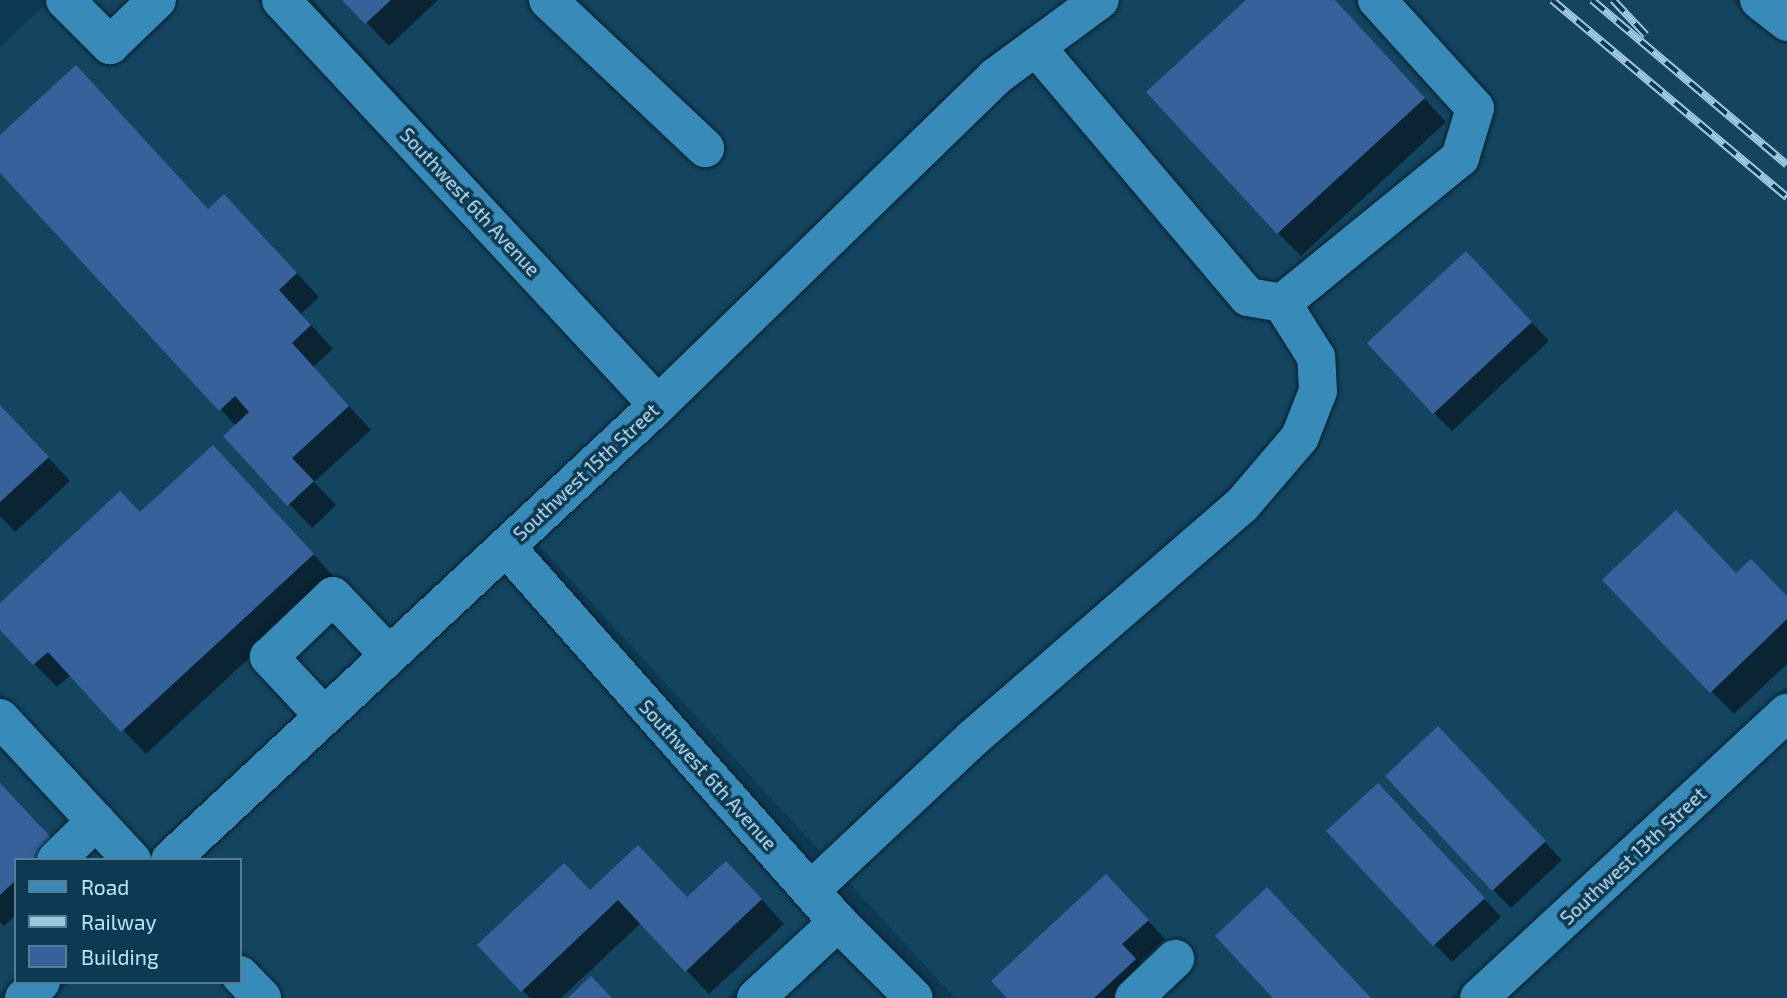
<!DOCTYPE html>
<html>
<head>
<meta charset="utf-8">
<style>
	body { margin:0 }
	#map { position:relative; width:1787px; height:998px; overflow:hidden; background:#0d3a52; font-family:"Exo 2",sans-serif }
	div>[style] { position:absolute }
	[style*='--x'] { left:calc(var(--x)*1px); top:calc(var(--y)*1px); width:calc(var(--w)*1px); rotate:calc(var(--a)*1deg) }
	.built>* { inset:0; background:#144560 }
	.shadow>* { inset:0; background:#0007 }
	.building>* { inset:0; background:#37619b }
	.roads { filter:drop-shadow(0 0 2px #06202e) drop-shadow(0 0 2px #06202e) }
	.minor>* { height:38px; margin:-19px; padding:0 19px; transform-origin:19px; border-radius:19px; background:#388ab8 }
	.rail>* { height:8px; margin-top:-4px; transform-origin:0; background:repeating-linear-gradient(90deg,#0d3a52 0 16px,#a0c7e0 0 32px); box-sizing:border-box; border-block:2px solid #a0c7e0 }
	span { translate:-50% -50%; white-space:nowrap; text-align:center; line-height:1.15; -webkit-text-stroke:7px #0d3a52; paint-order:stroke }
	.street-label { font-size:19px; color:#bfe5fe }
	.legend { position:absolute; left:14px; top:858px; width:228px; height:126px; box-sizing:border-box; background:#0d3a52; border:2px solid #547e97; margin:0; padding:9px 12px; list-style:none; font-size:21px; color:#bfe5fe }
	.legend li { display:flex; align-items:center; gap:14px; height:35px }
	.legend b { width:35px; border:2px solid #547e97 }
</style>
</head>
<body>
<div id="map">
	<div class="built">
		<div style="clip-path:polygon(50px 0,257px 0,632px 402px,149px 852px,0 692px,0 47px)"></div>
		<div style="clip-path:polygon(313px 0,1731px 0,1787px 44px,1787px 686px,1450px 998px,955px 998px,538px 544px,1021px 78px,994px 50px,658px 378px)"></div>
		<div style="clip-path:polygon(506px 574px,812px 919px,727px 998px,285px 998px,240px 949px,240px 860px,199px 860px)"></div>
		<div style="clip-path:polygon(1787px 740px,1787px 998px,1508px 998px,1509px 998px)"></div>
		<div style="clip-path:polygon(0 743px,109px 860px,16px 860px,16px 979px,0 994px)"></div>
		<div style="clip-path:polygon(840px 948px,890px 998px,785px 998px)"></div>
		<div style="clip-path:polygon(70px 982px,223px 982px,238px 998px,53px 998px)"></div>
	</div>
	<div class="shadow">
		<div style="clip-path:polygon(345px 0,438px 0,389px 46px)"></div>
		<div style="clip-path:polygon(1248px 0,1334px 0,1446px 122px,1301px 256px,1278px 233px)"></div>
		<div style="clip-path:polygon(0 137px,209px 210px,247px 219px,319px 297px,301px 314px,333px 349px,313px 367px,371px 430px,314px 482px,336px 505px,312px 528px,225px 436px,236px 426px,0 170px)"></div>
		<div style="clip-path:polygon(1484px 271px,1549px 341px,1452px 431px,1434px 413px)"></div>
		<div style="clip-path:polygon(0 405px,70px 481px,15px 532px,0 516px)"></div>
		<div style="clip-path:polygon(236px 470px,335px 578px,146px 754px,71px 675px,57px 687px,34px 664px,0 627px,0 605px,141px 514px)"></div>
		<div style="clip-path:polygon(1736px 575px,1787px 598px,1787px 664px,1734px 714px,1711px 691px)"></div>
		<div style="clip-path:polygon(1456px 747px,1562px 860px,1511px 908px,1493px 890px)"></div>
		<div style="clip-path:polygon(0 784px,16px 860px,16px 915px,4px 926px,0 922px)"></div>
		<div style="clip-path:polygon(1395px 803px,1501px 917px,1452px 962px,1435px 945px)"></div>
		<div style="clip-path:polygon(749px 886px,784px 924px,709px 994px,641px 923px,561px 998px,530px 998px,480px 945px,591px 892px,688px 899px)"></div>
		<div style="clip-path:polygon(1124px 894px,1165px 939px,1139px 963px,1152px 978px,1131px 998px,1009px 998px)"></div>
	</div>
	<div class="building">
		<div style="clip-path:polygon(342px 0,391px 0,365px 24px)"></div>
		<div style="clip-path:polygon(1246px 0,1335px 0,1425px 98px,1277px 234px,1146px 92px)"></div>
		<div style="clip-path:polygon(76px 65px,208px 209px,224px 194px,297px 273px,279px 290px,311px 325px,292px 343px,349px 406px,292px 458px,314px 481px,287px 506px,223px 436px,249px 412px,235px 396px,219px 411px,0 173px,0 135px)"></div>
		<div style="clip-path:polygon(1466px 251px,1532px 322px,1433px 414px,1367px 343px)"></div>
		<div style="clip-path:polygon(0 405px,49px 457px,0 502px)"></div>
		<div style="clip-path:polygon(213px 445px,314px 554px,121px 732px,48px 652px,33px 665px,0 630px,0 603px,120px 491px,140px 512px)"></div>
		<div style="clip-path:polygon(1676px 510px,1736px 573px,1751px 559px,1787px 596px,1787px 619px,1710px 693px,1602px 580px)"></div>
		<div style="clip-path:polygon(1438px 726px,1546px 841px,1492px 891px,1385px 776px)"></div>
		<div style="clip-path:polygon(0 783px,56px 843px,38px 860px,16px 860px,16px 880px,0 895px)"></div>
		<div style="clip-path:polygon(1378px 783px,1485px 898px,1433px 946px,1326px 831px)"></div>
		<div style="clip-path:polygon(638px 845px,687px 897px,726px 861px,762px 899px,685px 972px,618px 900px,521px 992px,477px 945px,564px 863px,590px 890px)"></div>
		<div style="clip-path:polygon(1106px 874px,1149px 920px,1122px 944px,1136px 959px,1094px 998px,1007px 998px,991px 981px)"></div>
		<div style="clip-path:polygon(1267px 887px,1371px 998px,1273px 998px,1215px 936px)"></div>
		<div style="clip-path:polygon(591px 976px,612px 998px,568px 998px)"></div>
	</div>
	<div class="roads">
		<div class="minor">
			<div style="--x:65;--y:0;--w:64;--a:45"></div>
			<div style="--x:110;--y:45;--w:65;--a:-43.8"></div>
			<div style="--x:281;--y:0;--w:553;--a:47.05"></div>
			<div style="--x:548;--y:0;--w:216;--a:43.3"></div>
			<div style="--x:1759;--y:0;--w:36;--a:38"></div>
			<div style="--x:1036;--y:47;--w:328;--a:49.7"></div>
			<div style="--x:1248;--y:297;--w:35;--a:10"></div>
			<div style="--x:1282;--y:303;--w:230;--a:-39.2"></div>
			<div style="--x:1460;--y:158;--w:52;--a:-73.3"></div>
			<div style="--x:1475;--y:108;--w:146;--a:-132.2"></div>
			<div style="--x:506;--y:547;--w:501;--a:48.48"></div>
			<div style="--x:838;--y:922;--w:107;--a:45"></div>
			<div style="--x:324;--y:716;--w:81;--a:-133"></div>
			<div style="--x:269;--y:657;--w:88;--a:-43.6"></div>
			<div style="--x:333;--y:596;--w:81;--a:46.5"></div>
			<div style="--x:0;--y:718;--w:194;--a:47.1"></div>
			<div style="--x:56;--y:860;--w:56;--a:-44.3"></div>
			<div style="--x:170;--y:860;--w:667;--a:-43"></div>
			<div style="--x:658;--y:405;--w:470;--a:-44.2"></div>
			<div style="--x:995;--y:77;--w:130;--a:-36.3"></div>
			<div style="--x:811;--y:890;--w:222;--a:-43.2"></div>
			<div style="--x:973;--y:738;--w:356;--a:-40.9"></div>
			<div style="--x:1242;--y:505;--w:89;--a:-49.5"></div>
			<div style="--x:1300;--y:437;--w:49;--a:-68.6"></div>
			<div style="--x:1318;--y:391;--w:34;--a:-93"></div>
			<div style="--x:1316;--y:357;--w:64;--a:-122.2"></div>
			<div style="--x:240;--y:975;--w:32;--a:46"></div>
			<div style="--x:24;--y:998;--w:23;--a:-43"></div>
			<div style="--x:756;--y:998;--w:112;--a:-42.8"></div>
			<div style="--x:1134;--y:998;--w:57;--a:-43.6"></div>
			<div style="--x:1479;--y:998;--w:420;--a:-42.8"></div>
		</div>
	</div>
	<div class="rail">
		<div style="--x:1552;--y:0;--w:307;--a:40"></div>
		<div style="--x:1592;--y:0;--w:255;--a:40.2"></div>
		<div style="--x:1613;--y:0;--w:48;--a:46.7"></div>
	</div>
	<div class="street-label">
		<span style="left:470px;top:202px;rotate:47deg">Southwest 6th Avenue</span>
		<span style="left:586px;top:472px;rotate:-43deg">Southwest 15th Street</span>
		<span style="left:708px;top:775px;rotate:48deg">Southwest 6th Avenue</span>
		<span style="left:1633px;top:856px;rotate:-43deg">Southwest 13th Street</span>
	</div>
	<ul class="legend">
	<li><b style="height:9px;background:#388ab8"></b>Road</li>
	<li><b style="height:9px;background:#a0c7e0"></b>Railway</li>
	<li><b style="height:19px;background:#37619b"></b>Building</li>
	</ul>
</div>
</body>
</html>
